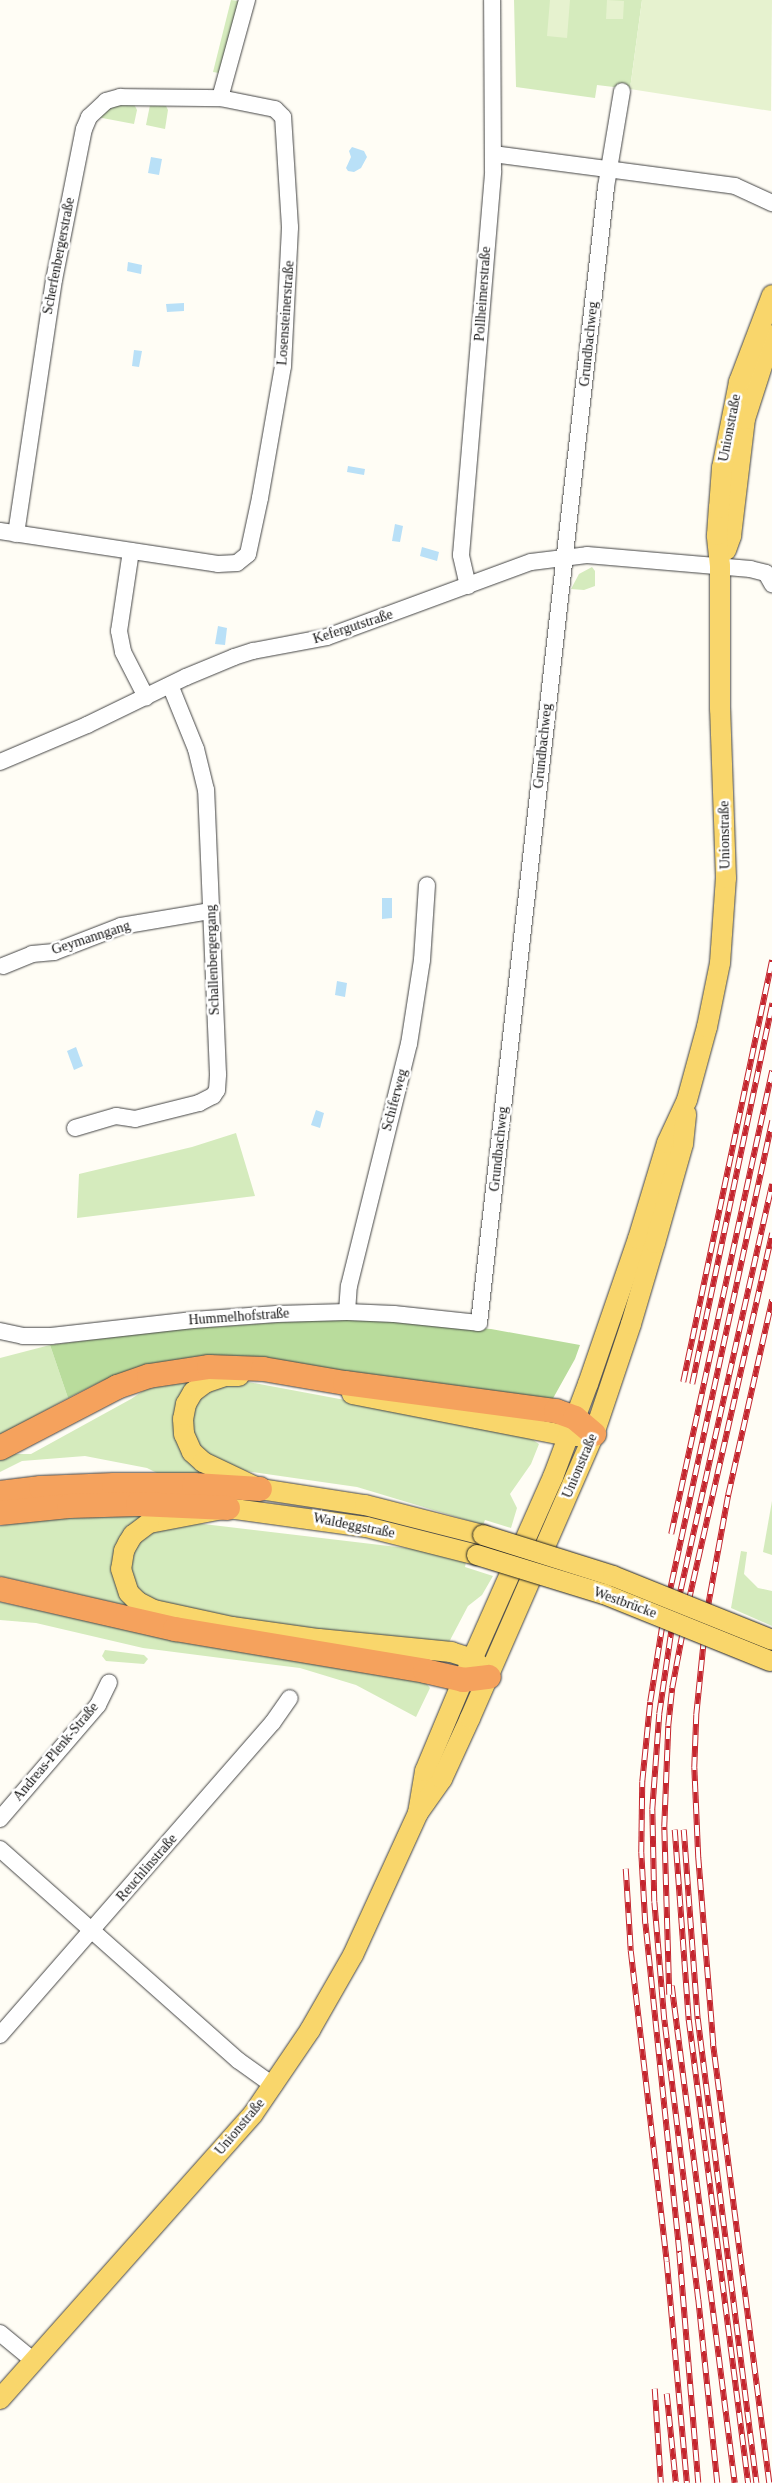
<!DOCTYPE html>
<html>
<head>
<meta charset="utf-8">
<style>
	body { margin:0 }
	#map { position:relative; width:772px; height:2483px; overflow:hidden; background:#fffdf5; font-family:"Times New Roman",serif }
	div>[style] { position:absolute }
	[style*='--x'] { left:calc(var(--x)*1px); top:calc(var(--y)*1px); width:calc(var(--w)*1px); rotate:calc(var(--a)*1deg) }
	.green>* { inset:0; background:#d5ebbd }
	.forest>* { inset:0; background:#b9dc9c }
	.pitch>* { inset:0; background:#e6f2cf }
	.water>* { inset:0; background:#b9e0f7 }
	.roads { filter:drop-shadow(0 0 1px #444) drop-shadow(0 0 1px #444) }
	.minor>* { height:16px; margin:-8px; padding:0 8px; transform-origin:8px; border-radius:8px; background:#fff }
	.major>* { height:20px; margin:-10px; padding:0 10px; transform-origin:10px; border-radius:10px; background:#f9d66b }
	.highway>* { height:24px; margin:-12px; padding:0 12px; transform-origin:12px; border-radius:12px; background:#f5a25d }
	.rail>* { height:5.5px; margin-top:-2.75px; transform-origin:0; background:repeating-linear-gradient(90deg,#fff 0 11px,#c4262e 0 22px); box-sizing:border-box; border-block:1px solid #c4262e }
	.bridges { filter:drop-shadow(0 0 1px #222) drop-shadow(0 0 1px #222) }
	.major-bridge>* { height:20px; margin:-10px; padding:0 10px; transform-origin:10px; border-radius:10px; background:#f9d66b }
	span { translate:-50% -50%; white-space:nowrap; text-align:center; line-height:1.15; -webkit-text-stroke:5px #fff; paint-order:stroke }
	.street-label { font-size:14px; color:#111 }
</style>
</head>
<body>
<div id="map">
	<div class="green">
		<div style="clip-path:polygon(231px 0,239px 1px,219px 73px,213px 72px)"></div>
		<div style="clip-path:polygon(514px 0,642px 0,630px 89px,597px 85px,595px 98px,516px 87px)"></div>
		<div style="clip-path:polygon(134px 104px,137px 110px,134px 124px,97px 117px,111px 105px)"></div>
		<div style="clip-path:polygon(165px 104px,168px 110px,165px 129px,146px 125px,150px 105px)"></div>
		<div style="clip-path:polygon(592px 567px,595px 571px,595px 586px,584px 590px,571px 589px,579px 574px)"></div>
		<div style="clip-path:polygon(236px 1133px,255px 1196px,77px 1218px,79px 1174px,192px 1147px)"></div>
		<div style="clip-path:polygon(50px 1345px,68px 1398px,0 1435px,0 1358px)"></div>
		<div style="clip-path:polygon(197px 1376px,189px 1384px,192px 1465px,205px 1475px,161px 1475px,147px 1468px,85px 1456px,22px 1461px,0 1472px,0 1457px,8px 1454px,31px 1454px,131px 1399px,146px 1389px)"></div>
		<div style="clip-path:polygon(243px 1381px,420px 1414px,530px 1438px,539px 1444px,531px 1464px,510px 1494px,517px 1508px,511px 1528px,485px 1520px,483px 1525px,357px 1487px,239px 1470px,208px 1455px,195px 1439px,191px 1418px,197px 1401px,208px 1389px)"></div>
		<div style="clip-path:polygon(772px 1501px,772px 1555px,763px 1552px)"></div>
		<div style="clip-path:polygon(150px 1513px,130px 1527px,128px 1606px,0 1576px,0 1526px,41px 1519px)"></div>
		<div style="clip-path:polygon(195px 1523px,414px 1549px,466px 1562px,465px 1567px,493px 1576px,482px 1595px,468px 1606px,448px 1644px,315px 1631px,163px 1606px,140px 1593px,130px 1570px,134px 1552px,140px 1541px,152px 1532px)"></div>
		<div style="clip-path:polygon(741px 1551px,747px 1552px,744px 1574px,758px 1588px,772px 1591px,772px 1626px,731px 1608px)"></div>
		<div style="clip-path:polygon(0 1602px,183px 1642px,424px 1681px,430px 1688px,416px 1717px,356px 1685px,300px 1668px,143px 1648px,36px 1623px,0 1620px)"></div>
		<div style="clip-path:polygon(105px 1650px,144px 1655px,148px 1659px,144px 1664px,106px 1661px,102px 1656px)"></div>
	</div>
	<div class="forest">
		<div style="clip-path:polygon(328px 1319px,393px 1321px,491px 1329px,580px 1345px,575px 1359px,551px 1402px,146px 1367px,102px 1381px,68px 1398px,50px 1345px,168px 1330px)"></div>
	</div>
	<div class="pitch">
		<div style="clip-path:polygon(550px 0,570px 0,567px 38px,547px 36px)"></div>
		<div style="clip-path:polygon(607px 0,624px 1px,623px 19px,606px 19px)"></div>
		<div style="clip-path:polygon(642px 0,772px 0,771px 111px,630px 89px)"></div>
	</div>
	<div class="water">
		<div style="clip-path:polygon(352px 147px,364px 151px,367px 157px,361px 168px,354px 172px,348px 171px,346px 168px,351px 157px,349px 151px)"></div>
		<div style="clip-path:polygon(151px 157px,162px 159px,159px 175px,148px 173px)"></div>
		<div style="clip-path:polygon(128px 262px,142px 265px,141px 274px,127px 271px)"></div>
		<div style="clip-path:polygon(184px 303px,184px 311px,167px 312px,166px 304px)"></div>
		<div style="clip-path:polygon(134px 350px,142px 351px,139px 367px,132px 366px)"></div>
		<div style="clip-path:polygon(348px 466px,365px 469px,364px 475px,347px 472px)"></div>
		<div style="clip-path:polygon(395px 524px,403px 526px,400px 542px,392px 541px)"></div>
		<div style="clip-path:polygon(422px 547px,439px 552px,437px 561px,420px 556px)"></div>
		<div style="clip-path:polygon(218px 626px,227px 628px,225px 645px,215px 644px)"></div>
		<div style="clip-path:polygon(382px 898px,392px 898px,392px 918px,382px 919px)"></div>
		<div style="clip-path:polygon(337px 981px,347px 983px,345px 997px,335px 995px)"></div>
		<div style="clip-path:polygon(76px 1047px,83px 1066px,74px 1070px,67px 1051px)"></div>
		<div style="clip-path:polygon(316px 1110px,324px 1113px,320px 1128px,311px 1125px)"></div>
	</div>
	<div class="roads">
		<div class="minor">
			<div style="--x:493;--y:154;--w:244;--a:7.5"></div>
			<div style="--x:735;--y:186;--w:41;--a:24.7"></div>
			<div style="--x:0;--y:531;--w:220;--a:8.6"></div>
			<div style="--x:218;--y:564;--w:19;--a:-3"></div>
			<div style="--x:237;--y:563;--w:14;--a:-39"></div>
			<div style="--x:248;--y:554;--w:57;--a:-77.9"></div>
			<div style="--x:260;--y:498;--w:134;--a:-80.1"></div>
			<div style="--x:283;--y:366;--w:139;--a:-87.1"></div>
			<div style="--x:290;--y:227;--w:110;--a:-93.6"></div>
			<div style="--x:283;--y:117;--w:11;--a:-135"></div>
			<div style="--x:275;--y:109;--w:56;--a:-168.7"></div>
			<div style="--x:220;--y:98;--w:102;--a:-74.6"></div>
			<div style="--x:16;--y:534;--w:257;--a:-81.5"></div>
			<div style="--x:54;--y:280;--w:154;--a:-78.8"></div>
			<div style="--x:84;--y:129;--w:13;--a:-67"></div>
			<div style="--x:89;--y:117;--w:23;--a:-43"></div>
			<div style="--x:106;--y:101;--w:15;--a:-16"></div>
			<div style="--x:120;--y:97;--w:100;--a:0.6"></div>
			<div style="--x:131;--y:551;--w:81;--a:98.5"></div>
			<div style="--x:119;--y:631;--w:21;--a:79"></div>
			<div style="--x:123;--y:652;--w:51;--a:62.9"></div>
			<div style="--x:468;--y:586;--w:32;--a:-103"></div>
			<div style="--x:461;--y:555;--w:385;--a:-85.2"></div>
			<div style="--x:493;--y:171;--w:171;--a:-90.3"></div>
			<div style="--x:0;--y:762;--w:95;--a:-23"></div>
			<div style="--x:87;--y:725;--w:110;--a:-25.9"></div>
			<div style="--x:186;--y:677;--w:52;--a:-22.6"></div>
			<div style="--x:234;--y:657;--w:20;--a:-18"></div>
			<div style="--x:253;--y:651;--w:75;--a:-10.7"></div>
			<div style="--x:327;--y:637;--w:217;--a:-20.2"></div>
			<div style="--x:531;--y:562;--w:56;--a:-7.1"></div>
			<div style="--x:587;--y:555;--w:164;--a:4.9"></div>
			<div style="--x:750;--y:569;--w:16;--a:14"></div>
			<div style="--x:766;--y:573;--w:13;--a:61"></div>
			<div style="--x:3;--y:966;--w:31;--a:-22"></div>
			<div style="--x:32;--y:954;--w:22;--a:-5"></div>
			<div style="--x:54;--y:952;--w:72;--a:-21.2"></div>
			<div style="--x:121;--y:926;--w:91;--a:-9.5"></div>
			<div style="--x:75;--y:1128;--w:43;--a:-16.3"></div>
			<div style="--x:116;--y:1116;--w:19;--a:9"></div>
			<div style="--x:135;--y:1119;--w:66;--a:-14"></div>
			<div style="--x:199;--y:1103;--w:16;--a:-27"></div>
			<div style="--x:213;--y:1096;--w:7;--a:-56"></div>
			<div style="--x:217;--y:1090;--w:16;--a:-86"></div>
			<div style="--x:218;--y:1074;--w:284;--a:-92.4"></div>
			<div style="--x:206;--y:790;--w:42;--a:-103.7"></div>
			<div style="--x:196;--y:749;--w:69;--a:-112.1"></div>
			<div style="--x:347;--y:1312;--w:26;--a:-86"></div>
			<div style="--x:349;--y:1286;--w:249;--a:-76.1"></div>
			<div style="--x:409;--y:1044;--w:85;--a:-81.2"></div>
			<div style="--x:422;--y:960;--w:75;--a:-86.2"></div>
			<div style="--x:0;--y:1331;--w:24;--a:12"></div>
			<div style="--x:23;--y:1336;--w:28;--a:0"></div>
			<div style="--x:51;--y:1336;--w:143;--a:-6.4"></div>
			<div style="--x:193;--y:1320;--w:84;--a:-4.1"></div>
			<div style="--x:277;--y:1314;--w:70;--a:-1.6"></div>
			<div style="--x:347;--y:1312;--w:47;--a:2.4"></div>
			<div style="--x:394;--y:1314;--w:85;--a:6"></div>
			<div style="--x:479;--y:1323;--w:1143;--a:-83.62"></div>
			<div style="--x:606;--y:187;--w:97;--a:-80.5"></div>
			<div style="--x:0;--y:1819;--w:150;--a:-49.3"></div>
			<div style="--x:98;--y:1705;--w:25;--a:-64"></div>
			<div style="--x:0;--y:1849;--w:319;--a:41.6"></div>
			<div style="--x:239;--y:2061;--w:43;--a:35.5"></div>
			<div style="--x:0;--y:2035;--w:415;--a:-48.9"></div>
			<div style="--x:273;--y:1722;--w:29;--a:-55"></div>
			<div style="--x:0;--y:2333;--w:44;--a:39.5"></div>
		</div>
		<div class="major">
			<div style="--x:726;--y:550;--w:15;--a:-70"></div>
			<div style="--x:731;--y:536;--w:118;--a:-83.2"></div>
			<div style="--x:745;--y:419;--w:88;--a:-72.2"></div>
			<div style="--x:239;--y:1376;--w:14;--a:180"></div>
			<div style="--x:225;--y:1376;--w:21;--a:161"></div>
			<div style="--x:205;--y:1383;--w:15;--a:143"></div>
			<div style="--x:193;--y:1392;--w:14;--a:120"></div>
			<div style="--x:186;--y:1404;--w:15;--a:101"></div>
			<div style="--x:183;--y:1419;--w:15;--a:86"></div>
			<div style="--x:184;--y:1434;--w:20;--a:66"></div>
			<div style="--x:192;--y:1452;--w:15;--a:42"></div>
			<div style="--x:203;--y:1462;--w:63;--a:25.3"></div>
			<div style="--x:260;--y:1489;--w:106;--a:8.7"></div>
			<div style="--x:365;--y:1505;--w:122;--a:14.3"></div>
			<div style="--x:352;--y:1394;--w:221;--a:11"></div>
			<div style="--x:569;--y:1436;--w:12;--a:0"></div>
			<div style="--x:477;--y:1555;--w:114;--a:-165.8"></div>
			<div style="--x:366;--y:1527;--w:139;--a:-172.2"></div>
			<div style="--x:228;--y:1508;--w:80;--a:169.2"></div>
			<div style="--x:149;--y:1523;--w:20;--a:143"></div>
			<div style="--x:133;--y:1535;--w:9;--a:122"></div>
			<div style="--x:128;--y:1543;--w:9;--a:117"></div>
			<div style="--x:124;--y:1551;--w:18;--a:99"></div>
			<div style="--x:121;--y:1569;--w:25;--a:72"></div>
			<div style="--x:129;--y:1593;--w:13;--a:45"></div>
			<div style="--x:138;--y:1602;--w:18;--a:27"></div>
			<div style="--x:154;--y:1610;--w:80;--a:12.3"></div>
			<div style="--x:232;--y:1627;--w:88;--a:7.9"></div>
			<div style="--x:319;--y:1639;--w:133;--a:5.6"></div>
			<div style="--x:451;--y:1652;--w:22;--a:18"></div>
			<div style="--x:472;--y:1659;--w:13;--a:39"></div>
			<div style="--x:418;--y:1813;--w:43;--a:-80.5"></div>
			<div style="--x:425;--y:1771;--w:99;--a:-67.3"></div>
			<div style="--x:463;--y:1680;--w:222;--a:-66.1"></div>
			<div style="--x:553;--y:1477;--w:99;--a:-69.4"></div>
			<div style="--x:588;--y:1384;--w:153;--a:-71"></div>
			<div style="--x:638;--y:1239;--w:100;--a:-73.2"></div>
			<div style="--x:667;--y:1143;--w:47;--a:-65.1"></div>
			<div style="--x:687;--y:1100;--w:76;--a:-74.7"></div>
			<div style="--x:707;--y:1027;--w:65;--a:-78.5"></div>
			<div style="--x:720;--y:963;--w:85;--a:-86"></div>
			<div style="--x:726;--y:878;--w:169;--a:-92"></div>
			<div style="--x:720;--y:709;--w:143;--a:-90"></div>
			<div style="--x:720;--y:566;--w:31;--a:-96"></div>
			<div style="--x:717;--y:535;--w:27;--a:-86"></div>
			<div style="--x:719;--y:508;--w:40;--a:-85.7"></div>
			<div style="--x:722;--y:468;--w:88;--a:-78.8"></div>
			<div style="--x:739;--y:382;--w:93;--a:-69.2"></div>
			<div style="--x:0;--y:2399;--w:381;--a:-48.4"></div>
			<div style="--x:253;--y:2114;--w:102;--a:-55.8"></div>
			<div style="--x:310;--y:2030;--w:86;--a:-60.2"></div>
			<div style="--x:353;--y:1955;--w:156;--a:-65.4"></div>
			<div style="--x:418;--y:1813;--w:42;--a:-54.8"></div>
			<div style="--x:442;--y:1779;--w:67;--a:-65.3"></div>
			<div style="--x:470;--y:1718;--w:310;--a:-66.4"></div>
			<div style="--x:594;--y:1434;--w:116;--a:-71.4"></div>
			<div style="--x:631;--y:1324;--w:84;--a:-73.5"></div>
			<div style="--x:655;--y:1243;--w:103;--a:-74.2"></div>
			<div style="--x:683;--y:1144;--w:30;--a:-84"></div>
		</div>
		<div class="highway">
			<div style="--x:0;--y:1448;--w:132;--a:-27.5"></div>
			<div style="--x:117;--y:1387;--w:34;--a:-19"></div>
			<div style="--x:149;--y:1376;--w:61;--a:-8.5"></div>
			<div style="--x:209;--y:1367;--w:54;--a:2.1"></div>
			<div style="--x:263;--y:1369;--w:83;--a:9.7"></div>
			<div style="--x:345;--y:1383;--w:213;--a:7.6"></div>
			<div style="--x:556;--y:1411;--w:20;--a:20"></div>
			<div style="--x:575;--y:1418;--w:25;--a:40"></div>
			<div style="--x:0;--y:1493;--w:41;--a:-7"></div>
			<div style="--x:41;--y:1488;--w:73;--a:-2.4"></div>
			<div style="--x:114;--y:1485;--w:80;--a:0"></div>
			<div style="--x:194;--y:1485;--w:66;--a:3.5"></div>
			<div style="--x:0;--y:1513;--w:69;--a:-5.8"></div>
			<div style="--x:69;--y:1506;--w:69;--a:-1.7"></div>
			<div style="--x:138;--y:1504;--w:90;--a:2.5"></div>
			<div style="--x:0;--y:1589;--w:180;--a:12.9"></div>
			<div style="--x:175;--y:1629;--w:254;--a:9.5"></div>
			<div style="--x:425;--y:1671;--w:39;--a:13"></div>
			<div style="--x:463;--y:1680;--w:26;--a:-7"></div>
		</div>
	</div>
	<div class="rail">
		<div style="--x:683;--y:1382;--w:431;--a:-78.1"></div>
		<div style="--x:692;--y:1384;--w:389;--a:-78.1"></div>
		<div style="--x:671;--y:1534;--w:474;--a:-77.7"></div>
		<div style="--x:675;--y:1830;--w:191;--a:85.8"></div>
		<div style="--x:689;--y:2020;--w:467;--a:82.7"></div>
		<div style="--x:684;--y:1830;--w:190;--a:85.8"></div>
		<div style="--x:698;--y:2019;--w:468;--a:82.8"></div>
		<div style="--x:626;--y:1869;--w:82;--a:86.5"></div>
		<div style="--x:631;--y:1951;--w:313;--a:83.4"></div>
		<div style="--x:667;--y:2262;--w:222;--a:84.8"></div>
		<div style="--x:672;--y:1986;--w:501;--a:82.78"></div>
		<div style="--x:669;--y:1995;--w:168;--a:-91.7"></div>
		<div style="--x:664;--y:1827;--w:101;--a:-87.7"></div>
		<div style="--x:668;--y:1726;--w:38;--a:-84"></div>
		<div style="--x:672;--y:1688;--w:86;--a:-79.3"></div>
		<div style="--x:688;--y:1603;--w:379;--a:-77.2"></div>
		<div style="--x:655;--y:2389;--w:94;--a:86.3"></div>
		<div style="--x:667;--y:2394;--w:89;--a:84.2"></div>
		<div style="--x:698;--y:2483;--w:233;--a:-94.7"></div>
		<div style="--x:679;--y:2251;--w:329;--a:-95.9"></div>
		<div style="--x:645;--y:1924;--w:71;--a:-93.2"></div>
		<div style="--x:641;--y:1853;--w:71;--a:-89.2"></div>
		<div style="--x:642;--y:1782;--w:80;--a:-84.3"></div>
		<div style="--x:650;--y:1702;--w:77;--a:-81"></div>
		<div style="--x:662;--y:1626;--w:517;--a:-77.71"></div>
		<div style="--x:717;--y:2483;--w:184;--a:-95.9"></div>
		<div style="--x:698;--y:2300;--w:282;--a:-96.9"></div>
		<div style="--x:664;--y:2020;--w:118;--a:-94.8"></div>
		<div style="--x:654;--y:1902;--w:92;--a:-91.2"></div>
		<div style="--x:652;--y:1810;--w:96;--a:-85.8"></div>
		<div style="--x:659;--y:1714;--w:83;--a:-81.7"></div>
		<div style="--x:671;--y:1632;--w:459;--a:-77.3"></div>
		<div style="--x:769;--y:2483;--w:443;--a:-97.3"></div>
		<div style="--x:713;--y:2044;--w:187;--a:-94.6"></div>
		<div style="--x:698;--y:1858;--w:90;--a:-92.5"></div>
		<div style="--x:694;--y:1768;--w:53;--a:-87.8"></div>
		<div style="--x:696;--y:1715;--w:100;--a:-84.2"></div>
		<div style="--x:706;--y:1616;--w:123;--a:-79.7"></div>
		<div style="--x:728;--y:1495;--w:200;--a:-77.3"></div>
	</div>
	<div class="bridges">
		<div class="major-bridge">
			<div style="--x:483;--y:1535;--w:136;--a:17.5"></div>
			<div style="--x:613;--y:1576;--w:171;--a:21.9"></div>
			<div style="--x:477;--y:1555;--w:133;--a:17.1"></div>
			<div style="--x:604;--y:1594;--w:179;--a:22"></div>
		</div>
	</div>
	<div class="street-label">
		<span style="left:59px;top:256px;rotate:-79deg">Scherfenbergerstraße</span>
		<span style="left:483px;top:294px;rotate:-86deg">Pollheimerstraße</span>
		<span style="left:286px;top:313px;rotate:-86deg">Losensteinerstraße</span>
		<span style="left:589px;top:344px;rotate:-84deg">Grundbachweg</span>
		<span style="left:730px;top:428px;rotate:-79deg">Unionstraße</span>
		<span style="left:353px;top:627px;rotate:-18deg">Kefergutstraße</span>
		<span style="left:543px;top:746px;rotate:-84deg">Grundbachweg</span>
		<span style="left:725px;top:835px;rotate:-91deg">Unionstraße</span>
		<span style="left:91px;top:938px;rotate:-18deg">Geymanngang</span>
		<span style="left:213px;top:960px;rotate:-92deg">Schallenbergergang</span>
		<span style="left:395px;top:1100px;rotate:-75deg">Schiferweg</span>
		<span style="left:499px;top:1149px;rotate:-84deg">Grundbachweg</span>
		<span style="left:239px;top:1317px;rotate:-4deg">Hummelhofstraße</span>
		<span style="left:580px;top:1466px;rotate:-67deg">Unionstraße</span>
		<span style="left:354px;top:1526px;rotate:11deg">Waldeggstraße</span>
		<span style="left:625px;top:1603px;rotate:20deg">Westbrücke</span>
		<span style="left:56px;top:1752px;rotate:-50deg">Andreas-Plenk-Straße</span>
		<span style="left:147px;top:1868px;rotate:-49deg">Reuchlinstraße</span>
		<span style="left:240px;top:2127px;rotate:-50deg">Unionstraße</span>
	</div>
</div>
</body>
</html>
